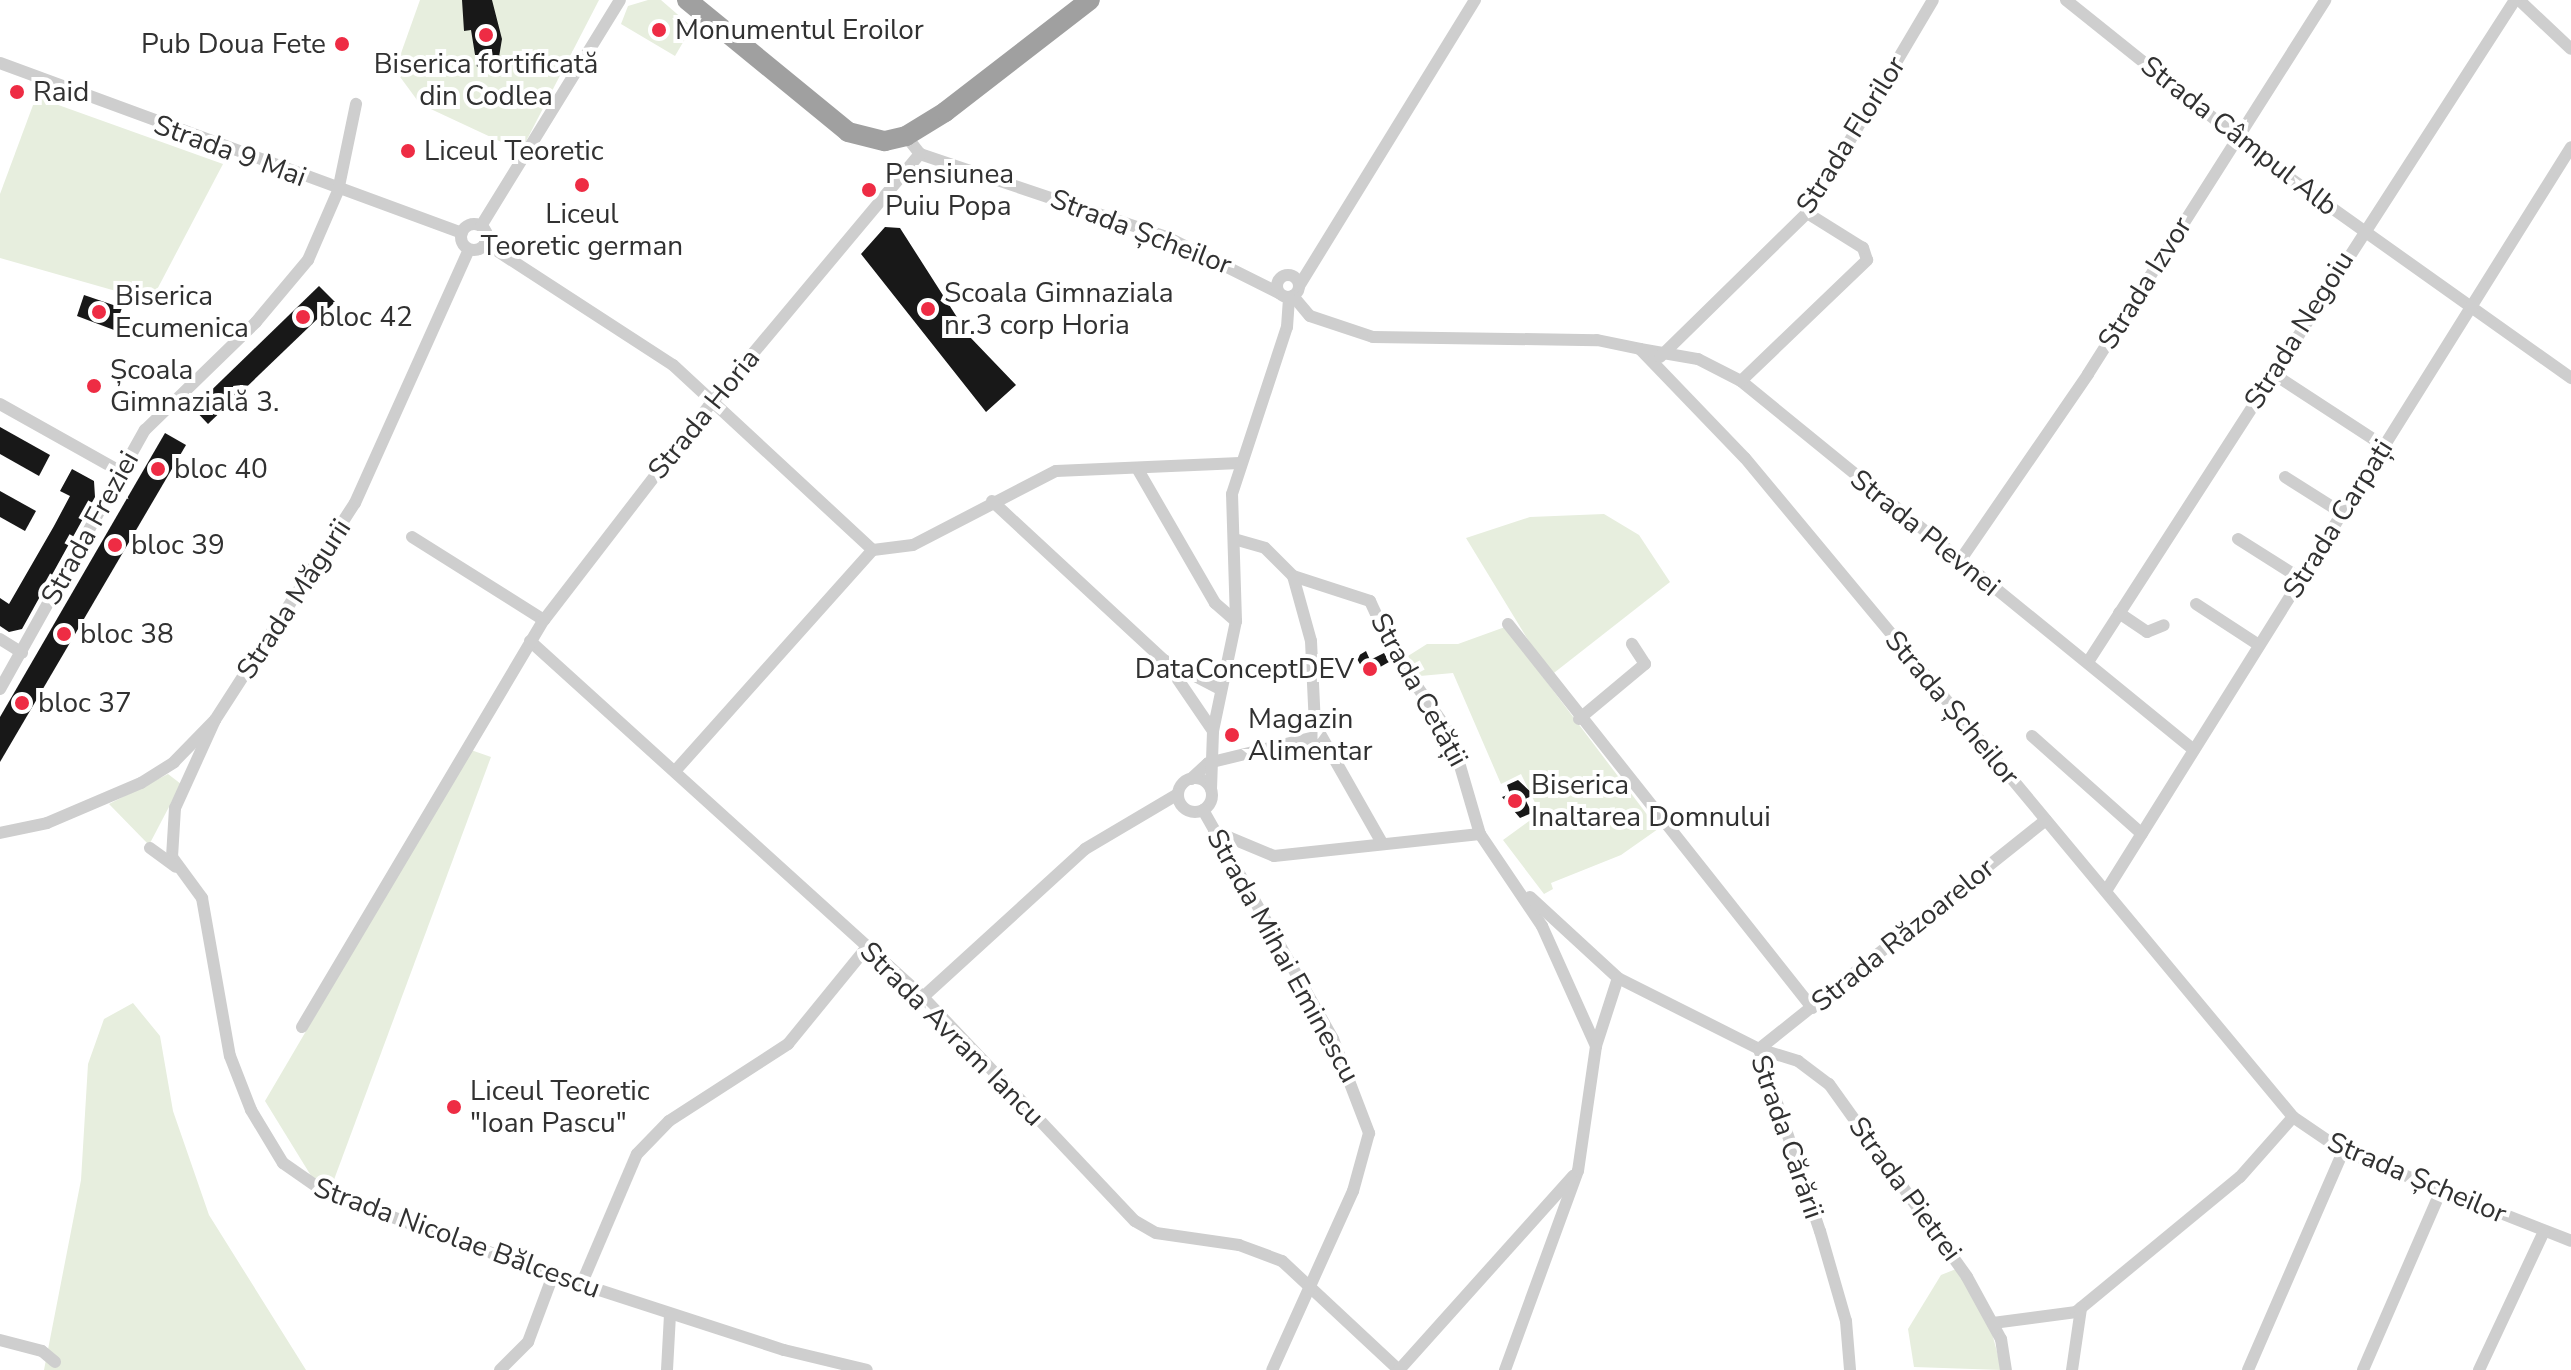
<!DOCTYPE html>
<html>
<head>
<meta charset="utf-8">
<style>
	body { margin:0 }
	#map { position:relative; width:2571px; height:1370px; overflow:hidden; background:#fff; font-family:"Nunito Sans",sans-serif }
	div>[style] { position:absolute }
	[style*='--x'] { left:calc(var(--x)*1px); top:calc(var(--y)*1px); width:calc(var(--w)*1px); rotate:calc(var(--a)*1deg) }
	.green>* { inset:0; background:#e7eede }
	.building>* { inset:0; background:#181818 }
	.minor>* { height:12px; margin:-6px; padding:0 6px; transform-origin:6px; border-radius:6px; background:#cecece }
	.minor>.ring { margin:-6px; padding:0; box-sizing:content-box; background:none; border:12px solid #cecece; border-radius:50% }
	.trunk>* { height:20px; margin:-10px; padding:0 10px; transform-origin:10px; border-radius:10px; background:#a0a0a0 }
	.dots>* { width:22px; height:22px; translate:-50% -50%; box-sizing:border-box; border:4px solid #fff; border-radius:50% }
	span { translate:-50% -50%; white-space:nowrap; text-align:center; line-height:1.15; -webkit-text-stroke:8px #fff; paint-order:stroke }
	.poi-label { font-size:28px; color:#313131 }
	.left { translate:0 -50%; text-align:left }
	.right { translate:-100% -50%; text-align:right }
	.street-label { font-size:28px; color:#313131 }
</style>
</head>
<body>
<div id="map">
	<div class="green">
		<div style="clip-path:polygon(420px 0,599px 0,521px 151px,420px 104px,395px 70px)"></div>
		<div style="clip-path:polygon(648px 0,661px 0,692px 27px,675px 56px,621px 24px,628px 6px)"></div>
		<div style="clip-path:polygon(36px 97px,223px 164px,151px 301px,0 258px,0 194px)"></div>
		<div style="clip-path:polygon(1604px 514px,1639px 535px,1670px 582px,1550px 676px,1466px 538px,1530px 517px)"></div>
		<div style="clip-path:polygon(1505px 627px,1658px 829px,1621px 855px,1551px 883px,1553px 889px,1544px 894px,1503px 840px,1540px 813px,1521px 774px,1501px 784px,1453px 673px,1420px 676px,1408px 656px,1427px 644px,1458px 644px)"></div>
		<div style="clip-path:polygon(471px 750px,491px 757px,332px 1185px,313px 1179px,265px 1101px)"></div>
		<div style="clip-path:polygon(168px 774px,181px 784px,149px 845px,109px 804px)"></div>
		<div style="clip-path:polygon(133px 1003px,160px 1036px,173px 1111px,209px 1215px,306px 1370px,44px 1370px,81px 1180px,88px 1064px,104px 1019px)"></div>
		<div style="clip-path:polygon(1956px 1269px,1990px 1326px,2002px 1370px,1914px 1367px,1908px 1329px,1941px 1275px)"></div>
	</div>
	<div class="building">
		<div style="clip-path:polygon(462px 0,492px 0,502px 39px,498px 63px,477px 67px,471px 30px,464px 31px)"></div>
		<div style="clip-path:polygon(885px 227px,900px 228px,969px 336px,1016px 385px,986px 412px,861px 254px)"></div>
		<div style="clip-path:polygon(319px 286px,335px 302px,208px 424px,193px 408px)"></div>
		<div style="clip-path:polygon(84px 295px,122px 308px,114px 330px,77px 316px)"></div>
		<div style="clip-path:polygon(0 427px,50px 455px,39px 476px,0 454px)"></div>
		<div style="clip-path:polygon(165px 433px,186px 445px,0 762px,0 717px)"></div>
		<div style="clip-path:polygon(72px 469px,94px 481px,95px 497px,22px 629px,9px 632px,0 626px,0 598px,9px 604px,54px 526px,70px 496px,60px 491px)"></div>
		<div style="clip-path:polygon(0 491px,36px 511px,25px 531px,0 517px)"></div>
		<div style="clip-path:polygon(1366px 651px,1370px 660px,1384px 653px,1389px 662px,1366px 675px,1356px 657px)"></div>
		<div style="clip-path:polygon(1518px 780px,1534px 795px,1525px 799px,1532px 813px,1520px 818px,1502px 797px,1510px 794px,1507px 785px)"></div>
	</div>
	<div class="minor">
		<div style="--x:2066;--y:0;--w:270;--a:38.7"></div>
		<div style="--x:2277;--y:169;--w:361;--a:35.4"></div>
		<div style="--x:2519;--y:0;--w:71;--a:43.3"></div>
		<div style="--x:0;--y:63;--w:492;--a:20.2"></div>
		<div style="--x:906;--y:136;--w:23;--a:52"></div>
		<div style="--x:920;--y:154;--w:263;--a:18.6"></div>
		<div style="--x:1169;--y:238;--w:123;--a:26.6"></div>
		<div class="ring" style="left:461px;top:224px;width:14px;height:14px"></div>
		<div style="--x:481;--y:226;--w:265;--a:-58.4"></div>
		<div style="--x:485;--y:243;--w:224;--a:33"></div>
		<div style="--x:673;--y:365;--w:272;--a:42.8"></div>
		<div style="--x:873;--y:550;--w:40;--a:-7.1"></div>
		<div style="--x:913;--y:545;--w:161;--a:-27.4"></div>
		<div style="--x:1056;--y:471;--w:184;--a:-2.5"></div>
		<div class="ring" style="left:1277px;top:275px;width:10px;height:10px"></div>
		<div style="--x:1299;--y:286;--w:336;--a:-58.4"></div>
		<div style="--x:1293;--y:296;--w:26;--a:50"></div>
		<div style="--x:1310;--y:316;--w:66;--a:18.4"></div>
		<div style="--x:1373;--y:337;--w:224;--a:0.8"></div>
		<div style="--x:1597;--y:340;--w:44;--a:11.8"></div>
		<div style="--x:1640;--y:349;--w:151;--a:46.1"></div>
		<div style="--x:1745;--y:458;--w:857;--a:50.25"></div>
		<div style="--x:2293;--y:1117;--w:60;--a:34.2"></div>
		<div style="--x:2343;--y:1151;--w:245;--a:21.5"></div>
		<div style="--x:1640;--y:349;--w:59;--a:9.8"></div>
		<div style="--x:1698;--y:359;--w:48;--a:27.1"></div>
		<div style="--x:1741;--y:381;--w:584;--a:39.17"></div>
		<div style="--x:1660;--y:357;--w:206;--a:-44.4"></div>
		<div style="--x:1807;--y:213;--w:247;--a:-59.4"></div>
		<div style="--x:2272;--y:373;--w:134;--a:33.1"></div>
		<div style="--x:1741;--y:381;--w:175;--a:-43.8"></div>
		<div style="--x:1867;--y:260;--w:13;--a:-108"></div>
		<div style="--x:1863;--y:248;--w:66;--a:-148"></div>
		<div style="--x:0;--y:404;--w:139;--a:29.3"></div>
		<div style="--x:1137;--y:468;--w:156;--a:60"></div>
		<div style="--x:1215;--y:603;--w:28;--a:41"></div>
		<div style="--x:2285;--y:477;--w:67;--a:32.3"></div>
		<div style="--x:992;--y:501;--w:234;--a:42.8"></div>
		<div style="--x:1164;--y:660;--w:63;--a:27.4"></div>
		<div style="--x:412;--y:537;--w:156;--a:32.2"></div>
		<div style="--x:1234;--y:539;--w:32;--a:16"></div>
		<div style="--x:1265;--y:548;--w:40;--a:45"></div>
		<div style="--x:1293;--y:576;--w:81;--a:18"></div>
		<div style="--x:1370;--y:601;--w:60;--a:65.2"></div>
		<div style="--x:1395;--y:655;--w:98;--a:55"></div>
		<div style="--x:1451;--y:735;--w:103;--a:73.7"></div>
		<div style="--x:1480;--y:834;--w:111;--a:56"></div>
		<div style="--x:1542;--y:926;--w:132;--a:65.8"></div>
		<div style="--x:2238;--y:539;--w:75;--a:32.4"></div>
		<div style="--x:1959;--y:562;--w:228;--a:-55.5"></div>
		<div style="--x:2088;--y:374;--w:443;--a:-57.6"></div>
		<div style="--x:1293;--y:576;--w:67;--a:74.5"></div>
		<div style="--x:1311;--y:641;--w:84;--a:87.3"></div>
		<div style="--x:1315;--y:725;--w:136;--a:60.4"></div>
		<div style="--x:2196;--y:604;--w:75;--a:33.1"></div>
		<div style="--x:2119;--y:613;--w:34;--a:34"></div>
		<div style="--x:2147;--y:632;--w:18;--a:-22"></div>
		<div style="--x:1508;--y:624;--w:490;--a:51.6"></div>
		<div style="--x:0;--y:639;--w:26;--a:32"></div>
		<div style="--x:530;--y:641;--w:530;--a:42.17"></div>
		<div style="--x:923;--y:997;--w:308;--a:46.6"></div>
		<div style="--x:1135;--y:1221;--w:24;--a:30"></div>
		<div style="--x:1156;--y:1233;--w:84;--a:8.2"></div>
		<div style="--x:1239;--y:1245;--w:46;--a:20.4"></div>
		<div style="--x:1282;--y:1261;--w:160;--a:43"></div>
		<div style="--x:1166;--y:662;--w:83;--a:55.7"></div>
		<div style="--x:2088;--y:662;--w:788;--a:-57.18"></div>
		<div style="--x:0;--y:689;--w:297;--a:-60.8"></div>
		<div style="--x:145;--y:430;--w:155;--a:-44.2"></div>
		<div style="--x:256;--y:322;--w:81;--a:-50"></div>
		<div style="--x:308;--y:260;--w:75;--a:-66.5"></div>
		<div style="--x:338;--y:191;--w:89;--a:-78.3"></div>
		<div style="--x:1579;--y:719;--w:86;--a:-39.8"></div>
		<div style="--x:1645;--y:664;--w:24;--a:-123"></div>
		<div style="--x:215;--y:720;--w:97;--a:114.4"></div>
		<div style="--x:175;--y:808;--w:49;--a:93.5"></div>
		<div style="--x:172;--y:857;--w:51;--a:53.8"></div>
		<div style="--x:202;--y:898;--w:160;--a:80"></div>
		<div style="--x:230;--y:1056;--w:58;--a:68.7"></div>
		<div style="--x:251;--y:1110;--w:62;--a:58.9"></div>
		<div style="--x:283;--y:1163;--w:52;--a:34.9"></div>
		<div style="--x:326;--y:1193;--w:241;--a:19.9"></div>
		<div style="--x:553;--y:1275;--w:243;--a:18"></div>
		<div style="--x:784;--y:1350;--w:85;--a:13.5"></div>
		<div style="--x:2032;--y:736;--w:147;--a:41.7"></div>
		<div style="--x:676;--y:770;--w:295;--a:-48.2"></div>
		<div class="ring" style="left:1178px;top:778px;width:22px;height:22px"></div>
		<div style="--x:1191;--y:779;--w:23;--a:-43"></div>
		<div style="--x:1208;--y:763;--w:114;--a:-13.7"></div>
		<div style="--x:1211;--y:789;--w:58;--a:-88"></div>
		<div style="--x:1213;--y:731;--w:112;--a:-78.2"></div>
		<div style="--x:1236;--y:621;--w:127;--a:-91.8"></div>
		<div style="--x:1232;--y:494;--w:176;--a:-71.8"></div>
		<div style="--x:1287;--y:327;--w:30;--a:-86"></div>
		<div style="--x:1203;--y:810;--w:263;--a:60.4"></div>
		<div style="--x:1333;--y:1039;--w:101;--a:69"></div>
		<div style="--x:1369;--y:1133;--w:60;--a:105.4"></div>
		<div style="--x:1353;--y:1191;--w:196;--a:114.3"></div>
		<div style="--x:1214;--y:831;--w:65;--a:22.6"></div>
		<div style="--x:1274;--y:856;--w:207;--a:-6.1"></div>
		<div style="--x:0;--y:833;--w:48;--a:-12"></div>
		<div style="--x:47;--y:823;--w:102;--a:-23.1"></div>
		<div style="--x:141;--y:783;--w:39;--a:-32"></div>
		<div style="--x:174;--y:762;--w:59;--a:-45.7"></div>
		<div style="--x:215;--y:720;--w:258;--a:-57.2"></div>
		<div style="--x:355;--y:503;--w:278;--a:-65.8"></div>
		<div style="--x:150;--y:848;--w:32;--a:36"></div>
		<div style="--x:2106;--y:891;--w:877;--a:-57.99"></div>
		<div style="--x:1530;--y:897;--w:120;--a:42.6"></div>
		<div style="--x:1618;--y:978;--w:158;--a:26.7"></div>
		<div style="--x:1759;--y:1049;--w:192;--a:71.5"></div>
		<div style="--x:1820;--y:1231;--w:94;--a:73.9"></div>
		<div style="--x:1846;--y:1321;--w:49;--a:85.3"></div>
		<div style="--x:923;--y:997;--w:219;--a:-42.4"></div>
		<div style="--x:1085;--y:849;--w:108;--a:-30.6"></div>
		<div style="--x:302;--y:1027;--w:474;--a:-59.3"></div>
		<div style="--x:544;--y:620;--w:270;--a:-52.4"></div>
		<div style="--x:709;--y:406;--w:329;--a:-50.1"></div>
		<div style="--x:1759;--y:1049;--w:41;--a:17.1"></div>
		<div style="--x:1798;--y:1061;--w:39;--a:37"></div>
		<div style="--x:1829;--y:1084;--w:237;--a:54.4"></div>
		<div style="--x:1967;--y:1277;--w:71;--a:61.3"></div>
		<div style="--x:2001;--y:1339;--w:31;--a:81"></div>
		<div style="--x:1759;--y:1049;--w:367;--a:-38.6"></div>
		<div style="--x:581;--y:1285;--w:142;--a:-66.9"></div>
		<div style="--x:637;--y:1154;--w:46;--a:-45.9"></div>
		<div style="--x:669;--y:1121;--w:142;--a:-32.9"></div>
		<div style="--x:788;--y:1044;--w:125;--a:-50.8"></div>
		<div style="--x:1993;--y:1323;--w:84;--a:-7.5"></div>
		<div style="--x:2076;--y:1312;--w:212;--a:-39.5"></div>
		<div style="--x:2240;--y:1177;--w:80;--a:-48.5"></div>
		<div style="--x:0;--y:1340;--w:43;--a:14.7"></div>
		<div style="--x:42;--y:1351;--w:17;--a:40"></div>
		<div style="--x:500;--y:1370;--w:40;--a:-45"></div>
		<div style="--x:528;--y:1342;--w:72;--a:-69.5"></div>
		<div style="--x:667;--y:1370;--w:55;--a:-86.9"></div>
		<div style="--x:1399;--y:1370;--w:261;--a:-48.1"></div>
		<div style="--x:1505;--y:1370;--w:212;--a:-69.9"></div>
		<div style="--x:1578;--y:1171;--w:126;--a:-81.8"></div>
		<div style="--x:1596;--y:1046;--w:71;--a:-72.1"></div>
		<div style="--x:2072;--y:1370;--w:63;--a:-81.7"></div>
		<div style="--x:2248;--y:1370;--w:239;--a:-66.5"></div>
		<div style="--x:2363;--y:1370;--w:195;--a:-66.5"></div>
		<div style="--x:2479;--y:1370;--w:153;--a:-64.9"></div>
	</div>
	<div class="trunk">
		<div style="--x:687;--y:0;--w:208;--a:39.3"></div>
		<div style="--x:848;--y:132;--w:38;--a:14"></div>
		<div style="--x:885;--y:141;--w:22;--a:-13"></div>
		<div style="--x:906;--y:136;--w:46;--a:-31.6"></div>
		<div style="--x:945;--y:112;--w:183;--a:-37.7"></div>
	</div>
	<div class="dots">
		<div style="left:659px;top:30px;background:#ee2c44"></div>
		<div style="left:486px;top:35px;background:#ee2c44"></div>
		<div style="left:342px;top:44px;background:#ee2c44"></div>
		<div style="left:17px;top:92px;background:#ee2c44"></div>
		<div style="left:408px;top:151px;background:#ee2c44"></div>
		<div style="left:582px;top:185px;background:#ee2c44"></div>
		<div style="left:869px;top:190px;background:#ee2c44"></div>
		<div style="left:928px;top:309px;background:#ee2c44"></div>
		<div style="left:99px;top:312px;background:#ee2c44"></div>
		<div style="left:303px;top:317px;background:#ee2c44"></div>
		<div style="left:94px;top:386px;background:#ee2c44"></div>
		<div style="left:158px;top:469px;background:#ee2c44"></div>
		<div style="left:115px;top:545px;background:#ee2c44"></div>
		<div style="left:64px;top:634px;background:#ee2c44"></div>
		<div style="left:1370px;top:669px;background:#ee2c44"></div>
		<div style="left:22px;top:703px;background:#ee2c44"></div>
		<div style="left:1232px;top:735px;background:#ee2c44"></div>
		<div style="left:1515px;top:801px;background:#ee2c44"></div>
		<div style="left:454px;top:1107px;background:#ee2c44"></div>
	</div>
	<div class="poi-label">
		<span class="left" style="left:675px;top:30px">Monumentul Eroilor</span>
		<span class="right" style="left:326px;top:44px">Pub Doua Fete</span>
		<span style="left:486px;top:80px">Biserica fortificată<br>din Codlea</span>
		<span class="left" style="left:33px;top:92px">Raid</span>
		<span class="left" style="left:424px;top:151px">Liceul Teoretic</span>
		<span class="left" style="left:885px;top:190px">Pensiunea<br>Puiu Popa</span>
		<span style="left:582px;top:230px">Liceul<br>Teoretic german</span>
		<span class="left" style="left:944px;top:309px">Scoala Gimnaziala<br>nr.3 corp Horia</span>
		<span class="left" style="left:115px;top:312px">Biserica<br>Ecumenica</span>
		<span class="left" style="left:319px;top:317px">bloc 42</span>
		<span class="left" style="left:110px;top:386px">Școala<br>Gimnazială 3.</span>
		<span class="left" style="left:174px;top:469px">bloc 40</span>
		<span class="left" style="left:131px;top:545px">bloc 39</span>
		<span class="left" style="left:80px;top:634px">bloc 38</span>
		<span class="right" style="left:1354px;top:669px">DataConceptDEV</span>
		<span class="left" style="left:38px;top:703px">bloc 37</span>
		<span class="left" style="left:1248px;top:735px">Magazin<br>Alimentar</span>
		<span class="left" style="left:1531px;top:801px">Biserica<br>Inaltarea Domnului</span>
		<span class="left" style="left:470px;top:1107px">Liceul Teoretic<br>"Ioan Pascu"</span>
	</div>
	<div class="street-label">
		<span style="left:1851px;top:135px;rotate:-58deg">Strada Florilor</span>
		<span style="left:2239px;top:136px;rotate:38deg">Strada Câmpul Alb</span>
		<span style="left:230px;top:151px;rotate:20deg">Strada 9 Mai</span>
		<span style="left:1141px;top:232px;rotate:21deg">Strada Șcheilor</span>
		<span style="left:2145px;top:283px;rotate:-58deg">Strada Izvor</span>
		<span style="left:2299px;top:330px;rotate:-58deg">Strada Negoiu</span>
		<span style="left:704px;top:414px;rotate:-51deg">Strada Horia</span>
		<span style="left:2338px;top:519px;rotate:-58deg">Strada Carpați</span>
		<span style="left:90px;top:528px;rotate:-61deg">Strada Freziei</span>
		<span style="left:1925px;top:533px;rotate:39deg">Strada Plevnei</span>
		<span style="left:294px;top:599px;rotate:-57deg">Strada Măgurii</span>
		<span style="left:1419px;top:690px;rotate:61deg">Strada Cetății</span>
		<span style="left:1952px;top:708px;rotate:50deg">Strada Șcheilor</span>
		<span style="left:1903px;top:935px;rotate:-39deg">Strada Răzoarelor</span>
		<span style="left:1283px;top:956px;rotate:61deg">Strada Mihai Eminescu</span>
		<span style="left:952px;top:1034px;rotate:45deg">Strada Avram Iancu</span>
		<span style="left:1787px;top:1137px;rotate:71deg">Strada Cărării</span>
		<span style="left:2417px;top:1178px;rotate:23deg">Strada Șcheilor</span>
		<span style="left:1905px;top:1189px;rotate:54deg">Strada Pietrei</span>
		<span style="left:457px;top:1238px;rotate:20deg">Strada Nicolae Bălcescu</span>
	</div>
</div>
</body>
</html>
